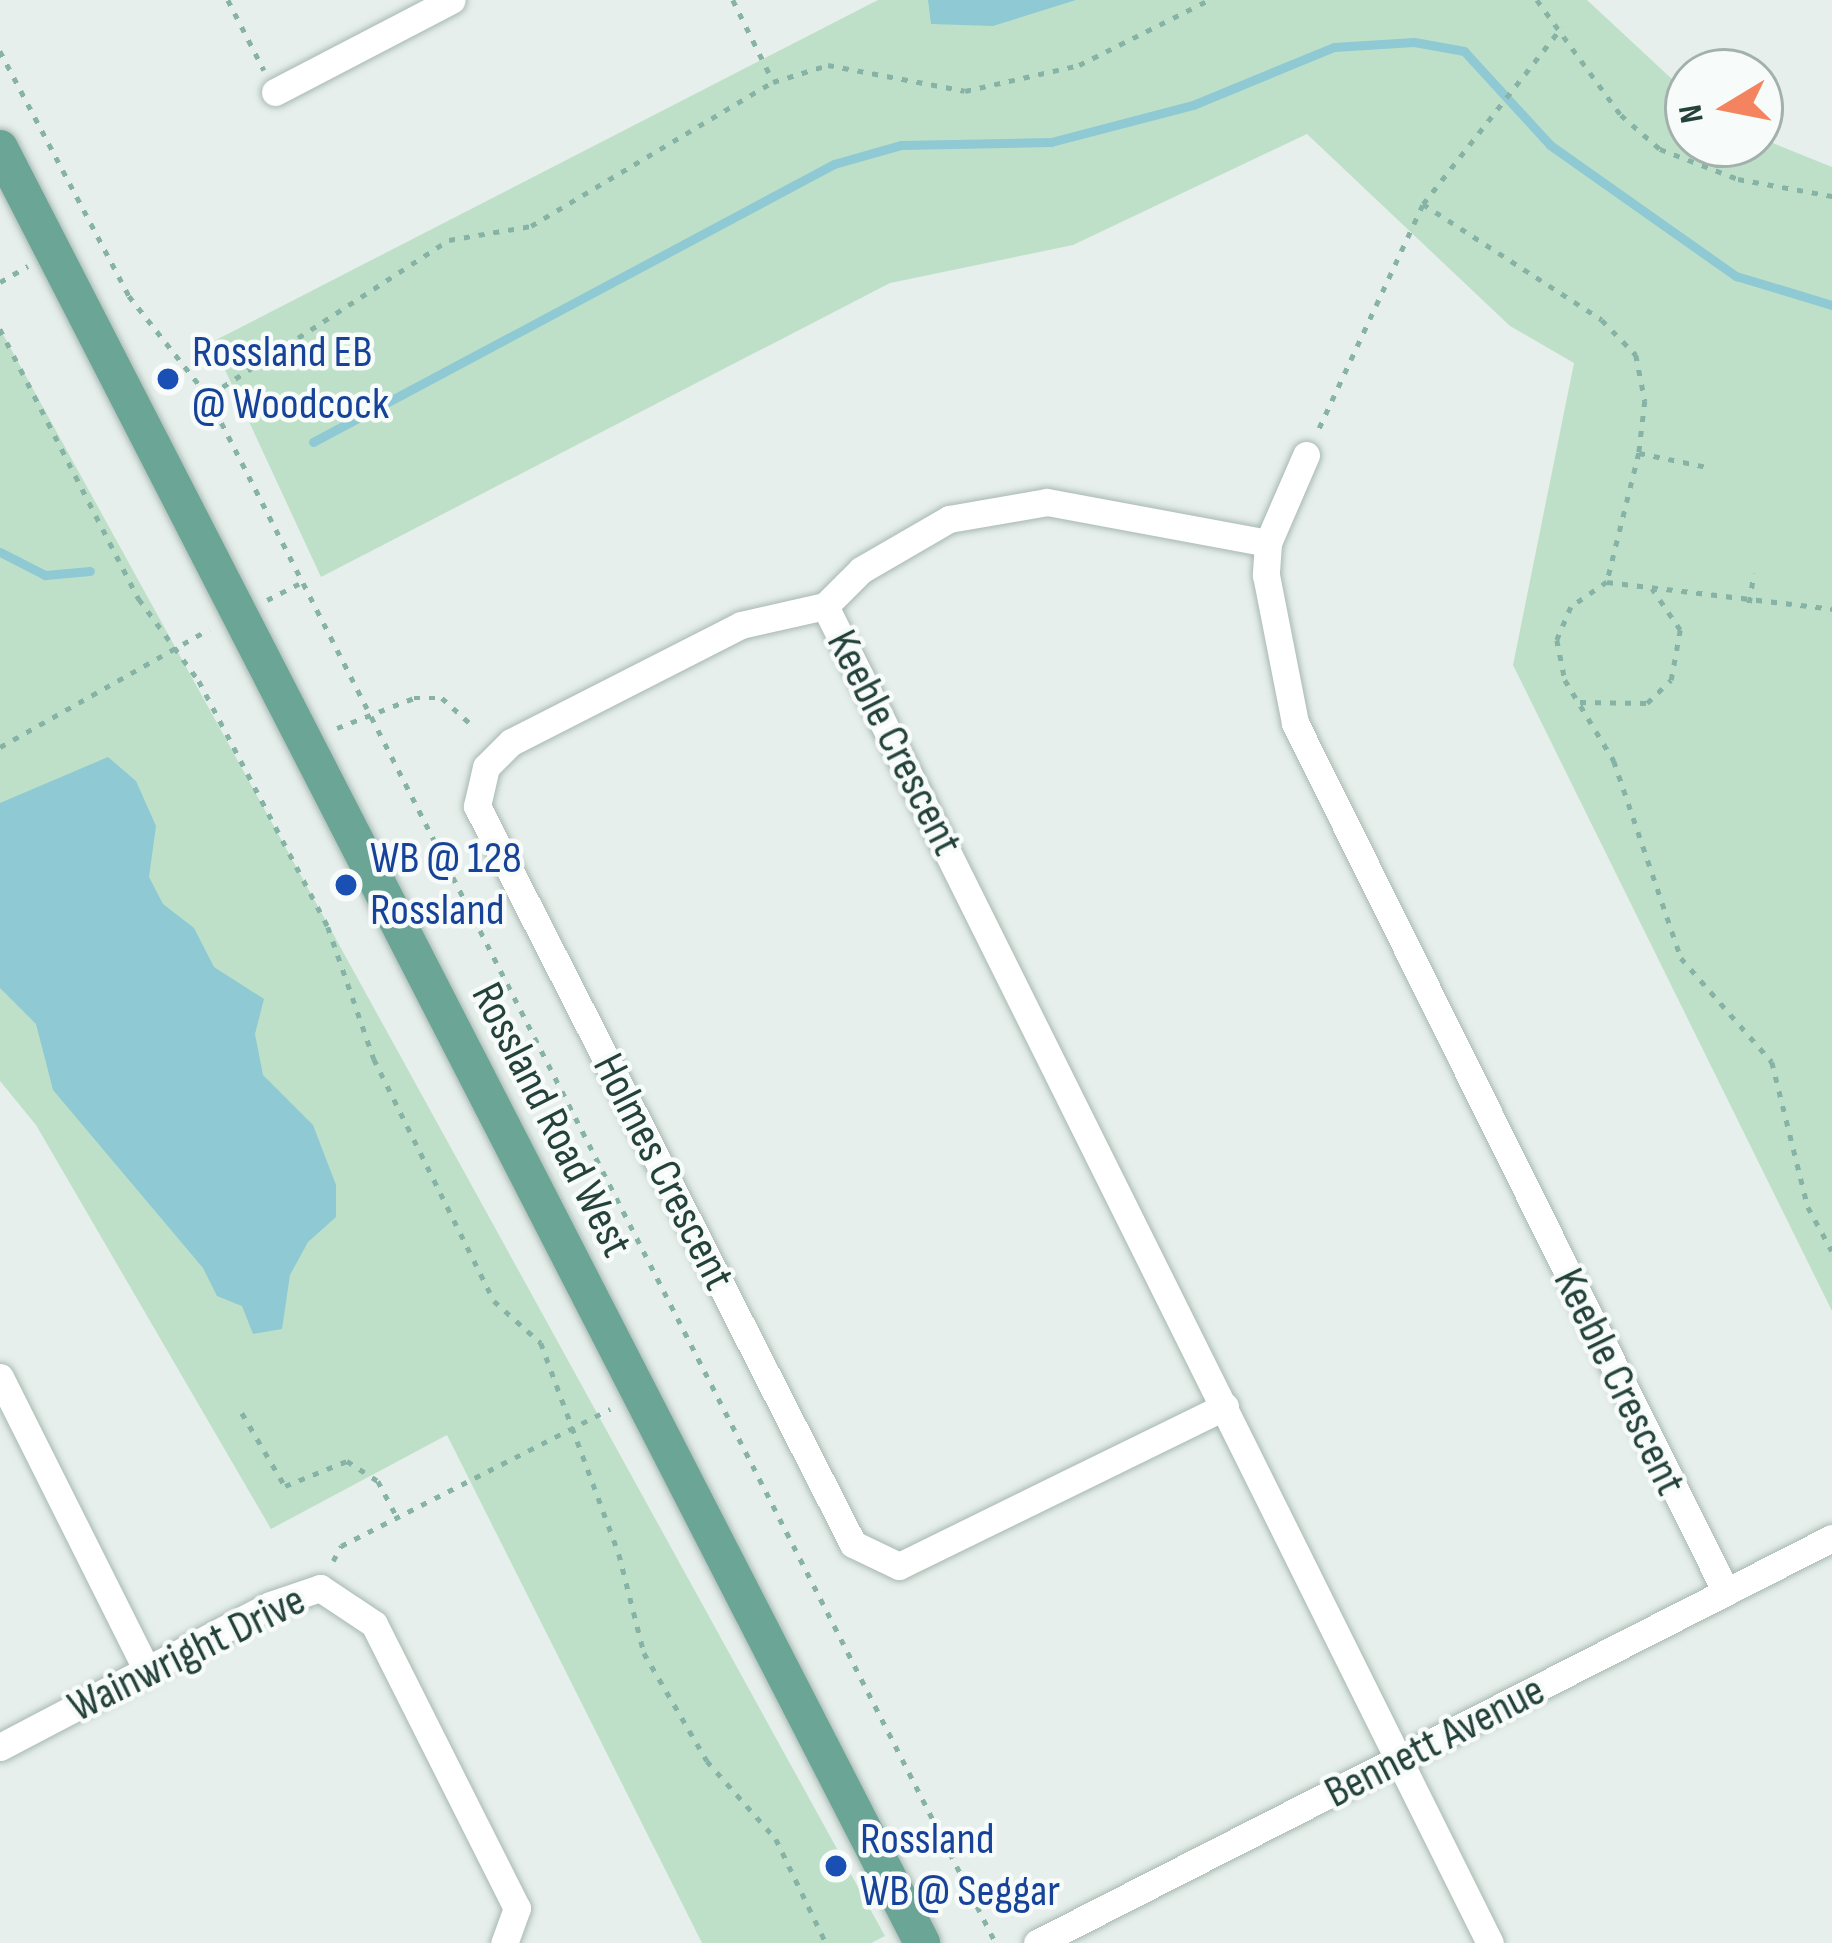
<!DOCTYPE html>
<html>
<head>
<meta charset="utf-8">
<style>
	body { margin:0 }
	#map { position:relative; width:1832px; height:1943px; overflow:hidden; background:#e6efeb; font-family:"Sofia Sans Condensed",sans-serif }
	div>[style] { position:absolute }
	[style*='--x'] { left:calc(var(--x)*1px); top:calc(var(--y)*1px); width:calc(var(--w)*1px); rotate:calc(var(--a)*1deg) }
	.green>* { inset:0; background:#bfe0c8 }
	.water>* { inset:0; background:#8ec9d4 }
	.stream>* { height:9px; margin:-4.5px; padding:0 4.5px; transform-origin:4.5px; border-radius:4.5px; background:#8ec9d4 }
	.path>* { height:4.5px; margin-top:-2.25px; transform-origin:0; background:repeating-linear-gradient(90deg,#86b3a5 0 6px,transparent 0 15px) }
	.roads { filter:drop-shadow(0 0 3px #a8b8b2) drop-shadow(0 0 3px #a8b8b2) }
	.minor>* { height:27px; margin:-13.5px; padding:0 13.5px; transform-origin:13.5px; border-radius:13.5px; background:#fff }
	.major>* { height:36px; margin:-18px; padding:0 18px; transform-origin:18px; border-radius:18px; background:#6aa596 }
	.dots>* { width:33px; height:33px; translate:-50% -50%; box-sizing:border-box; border:6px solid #f7fbf9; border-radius:50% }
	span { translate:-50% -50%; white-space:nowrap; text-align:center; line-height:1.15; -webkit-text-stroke:9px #f7fbf9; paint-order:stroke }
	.transit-label { font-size:45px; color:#164399 }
	.left { translate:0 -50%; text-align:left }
	.street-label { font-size:45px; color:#24423a }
	.north { position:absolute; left:1664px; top:48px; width:120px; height:120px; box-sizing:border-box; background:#f7fbf9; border:3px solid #a3b1ad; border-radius:50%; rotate:260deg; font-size:33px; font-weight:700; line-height:48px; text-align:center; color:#24423a }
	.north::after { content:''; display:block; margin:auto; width:42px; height:54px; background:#f4845f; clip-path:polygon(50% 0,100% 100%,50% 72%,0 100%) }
</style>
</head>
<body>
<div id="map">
	<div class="green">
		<div style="clip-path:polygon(878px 0,1587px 0,1688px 94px,1688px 144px,1760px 144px,1760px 138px,1832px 167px,1832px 1311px,1513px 665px,1574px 363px,1510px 326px,1307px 134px,1073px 245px,890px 283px,321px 577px,212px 342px)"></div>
		<div style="clip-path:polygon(0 329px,885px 1936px,871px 1943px,702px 1943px,447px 1435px,271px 1529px,36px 1125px,0 1081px)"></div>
	</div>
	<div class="water">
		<div style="clip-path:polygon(928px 0,1076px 0,993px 26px,931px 24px)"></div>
		<div style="clip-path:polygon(108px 757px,136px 781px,156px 826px,149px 877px,163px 904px,194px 928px,214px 967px,264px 999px,255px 1034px,263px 1075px,313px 1125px,336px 1185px,336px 1217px,308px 1242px,290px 1275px,282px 1329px,253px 1334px,242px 1306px,217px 1296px,203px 1268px,53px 1090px,36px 1024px,0 988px,0 803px)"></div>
	</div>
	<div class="stream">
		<div style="--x:313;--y:442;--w:591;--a:-28.08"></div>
		<div style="--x:834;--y:164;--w:70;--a:-15.8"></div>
		<div style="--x:901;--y:145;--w:150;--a:-1.1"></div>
		<div style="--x:1051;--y:142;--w:147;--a:-14.6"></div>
		<div style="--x:1193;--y:105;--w:152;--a:-22.4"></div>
		<div style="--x:1334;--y:47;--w:80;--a:-3.6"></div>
		<div style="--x:1414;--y:42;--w:51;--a:10.2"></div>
		<div style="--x:1464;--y:51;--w:127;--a:47.5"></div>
		<div style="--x:1550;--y:145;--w:228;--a:35.2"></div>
		<div style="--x:1736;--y:276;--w:100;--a:16.8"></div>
		<div style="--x:0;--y:552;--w:51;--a:27.1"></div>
		<div style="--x:45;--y:575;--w:45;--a:-5.1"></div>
	</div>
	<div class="path">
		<div style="--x:228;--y:0;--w:79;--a:62.8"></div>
		<div style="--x:733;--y:0;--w:90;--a:63.7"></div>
		<div style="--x:1537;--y:0;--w:142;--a:53.9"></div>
		<div style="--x:1621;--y:115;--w:52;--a:41.1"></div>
		<div style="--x:1660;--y:149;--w:84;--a:21"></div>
		<div style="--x:1738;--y:179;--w:96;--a:10.3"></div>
		<div style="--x:0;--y:51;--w:277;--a:62.2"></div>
		<div style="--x:129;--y:296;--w:127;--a:51.7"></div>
		<div style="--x:208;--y:396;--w:1736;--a:63.01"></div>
		<div style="--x:1423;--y:204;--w:213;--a:32.9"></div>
		<div style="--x:1602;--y:320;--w:49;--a:45.8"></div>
		<div style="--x:1636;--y:355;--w:47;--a:78.9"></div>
		<div style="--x:1645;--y:401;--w:52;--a:96.6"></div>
		<div style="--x:1639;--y:453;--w:133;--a:103.9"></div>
		<div style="--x:1607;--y:582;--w:44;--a:145.2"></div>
		<div style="--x:1571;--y:607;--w:36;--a:113"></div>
		<div style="--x:1557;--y:640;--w:41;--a:78.7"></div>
		<div style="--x:1565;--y:680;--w:95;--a:58.8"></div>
		<div style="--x:1614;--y:761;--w:208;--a:71.2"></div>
		<div style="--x:1681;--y:958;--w:138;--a:48.8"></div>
		<div style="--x:1772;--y:1062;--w:149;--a:76.1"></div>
		<div style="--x:1808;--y:1207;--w:50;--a:61.4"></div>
		<div style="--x:0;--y:282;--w:32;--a:-30"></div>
		<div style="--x:0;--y:329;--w:304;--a:62.8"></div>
		<div style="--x:139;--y:599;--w:102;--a:53.8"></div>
		<div style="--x:199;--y:681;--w:278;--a:62.3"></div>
		<div style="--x:328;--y:927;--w:140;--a:70.8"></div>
		<div style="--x:374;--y:1059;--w:270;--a:63.6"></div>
		<div style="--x:494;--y:1301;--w:63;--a:41.8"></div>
		<div style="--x:541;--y:1343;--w:225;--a:69.7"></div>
		<div style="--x:619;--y:1554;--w:102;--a:75.8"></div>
		<div style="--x:644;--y:1653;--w:125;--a:59.7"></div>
		<div style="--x:707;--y:1761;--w:104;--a:48.5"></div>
		<div style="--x:776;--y:1839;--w:115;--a:64.3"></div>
		<div style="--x:210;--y:395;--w:285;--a:-33"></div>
		<div style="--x:449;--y:240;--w:83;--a:-9.7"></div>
		<div style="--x:531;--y:226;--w:282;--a:-30.8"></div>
		<div style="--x:773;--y:82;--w:58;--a:-17.2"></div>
		<div style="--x:828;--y:65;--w:139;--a:10.7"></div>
		<div style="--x:965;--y:91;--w:117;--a:-12.8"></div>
		<div style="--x:1079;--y:65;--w:145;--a:-26.6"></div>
		<div style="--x:1319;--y:428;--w:247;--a:-65.1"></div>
		<div style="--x:1423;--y:204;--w:225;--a:-51.9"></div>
		<div style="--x:1639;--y:453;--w:69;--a:11.6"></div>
		<div style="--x:1607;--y:582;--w:227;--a:6.8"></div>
		<div style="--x:267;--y:600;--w:36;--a:-27"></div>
		<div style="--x:1749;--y:603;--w:30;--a:-81"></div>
		<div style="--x:1580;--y:702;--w:67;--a:0.9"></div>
		<div style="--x:1647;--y:703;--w:33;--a:-44"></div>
		<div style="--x:1671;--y:680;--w:51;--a:-79.8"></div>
		<div style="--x:1680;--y:630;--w:50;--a:-124.3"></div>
		<div style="--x:337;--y:728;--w:83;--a:-21.3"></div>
		<div style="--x:414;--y:698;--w:28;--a:0"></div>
		<div style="--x:442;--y:698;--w:42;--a:42.1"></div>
		<div style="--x:0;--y:747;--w:240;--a:-29.4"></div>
		<div style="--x:242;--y:1413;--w:85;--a:59.5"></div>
		<div style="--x:285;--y:1486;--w:67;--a:-22"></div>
		<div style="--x:347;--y:1461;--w:37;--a:33"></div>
		<div style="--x:378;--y:1481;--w:43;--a:62.2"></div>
		<div style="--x:333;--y:1561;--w:17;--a:-62"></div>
		<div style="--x:341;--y:1546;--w:302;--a:-27"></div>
	</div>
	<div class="roads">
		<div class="minor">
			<div style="--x:275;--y:92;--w:199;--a:-27.5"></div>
			<div style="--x:1306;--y:455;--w:96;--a:113.4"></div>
			<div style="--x:1268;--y:543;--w:32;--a:94"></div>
			<div style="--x:1266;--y:575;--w:151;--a:78.9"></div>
			<div style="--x:1295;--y:723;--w:970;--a:63.62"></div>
			<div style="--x:825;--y:606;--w:86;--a:167.3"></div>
			<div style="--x:741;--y:625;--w:258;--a:153"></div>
			<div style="--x:511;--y:742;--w:35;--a:135"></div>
			<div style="--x:486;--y:767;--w:40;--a:103"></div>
			<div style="--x:477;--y:806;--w:828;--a:63"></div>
			<div style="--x:853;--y:1544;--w:51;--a:25.6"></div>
			<div style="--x:899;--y:1566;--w:363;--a:-26.1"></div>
			<div style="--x:825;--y:606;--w:1493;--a:63.56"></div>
			<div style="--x:825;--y:606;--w:51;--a:-45"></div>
			<div style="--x:861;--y:570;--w:102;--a:-30.1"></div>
			<div style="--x:949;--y:519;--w:99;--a:-9.8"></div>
			<div style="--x:1047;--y:502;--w:225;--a:10.5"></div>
			<div style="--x:0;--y:1377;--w:328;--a:63.4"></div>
			<div style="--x:0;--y:1747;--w:305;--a:-27.7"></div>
			<div style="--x:270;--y:1605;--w:53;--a:-18.8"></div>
			<div style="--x:320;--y:1588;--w:65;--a:33.7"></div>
			<div style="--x:374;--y:1624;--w:318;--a:63.3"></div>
			<div style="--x:517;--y:1908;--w:37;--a:110"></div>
			<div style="--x:1037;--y:1943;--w:892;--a:-27"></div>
		</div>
		<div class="major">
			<div style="--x:0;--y:148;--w:2018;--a:62.81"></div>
		</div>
	</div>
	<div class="dots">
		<div style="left:168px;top:379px;background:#1a4fb4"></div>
		<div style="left:346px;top:885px;background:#1a4fb4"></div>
		<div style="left:836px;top:1866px;background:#1a4fb4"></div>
	</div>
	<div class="transit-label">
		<span class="left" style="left:192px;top:379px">Rossland EB<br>@ Woodcock</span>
		<span class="left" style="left:370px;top:885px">WB @ 128<br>Rossland</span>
		<span class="left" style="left:860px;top:1866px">Rossland<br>WB @ Seggar</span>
	</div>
	<div class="street-label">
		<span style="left:894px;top:743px;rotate:63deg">Keeble Crescent</span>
		<span style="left:551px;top:1120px;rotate:63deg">Rossland Road West</span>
		<span style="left:663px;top:1172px;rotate:63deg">Holmes Crescent</span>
		<span style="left:1619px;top:1382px;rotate:64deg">Keeble Crescent</span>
		<span style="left:187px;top:1654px;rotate:-26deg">Wainwright Drive</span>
		<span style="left:1435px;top:1742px;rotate:-27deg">Bennett Avenue</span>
	</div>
	<div class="north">N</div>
</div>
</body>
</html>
